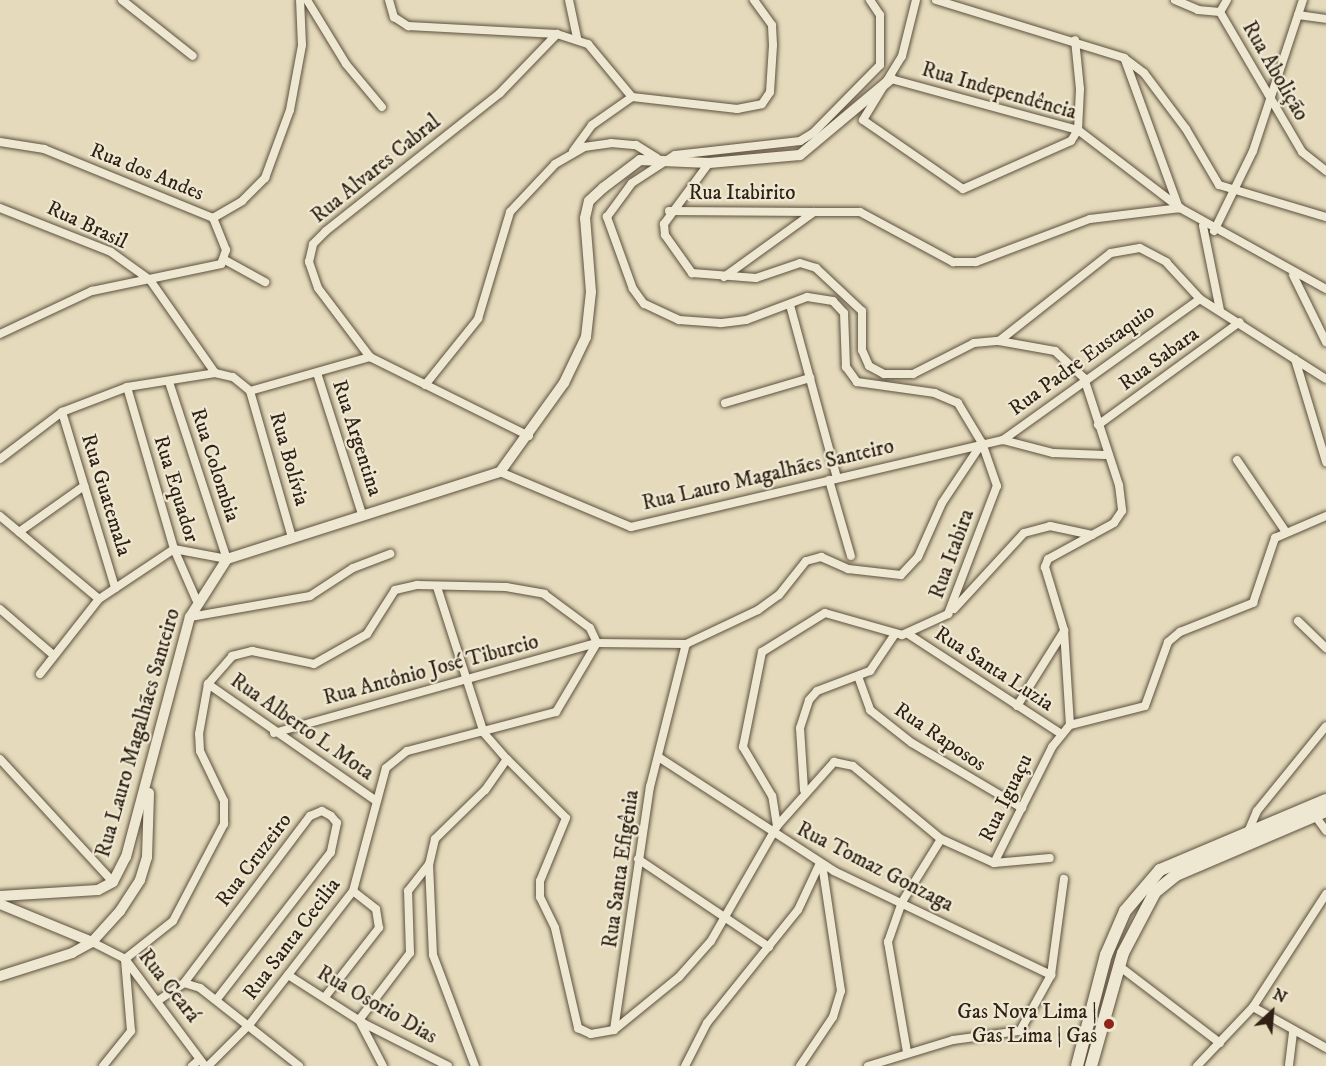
<!DOCTYPE html>
<html>
<head>
<meta charset="utf-8">
<style>
	body { margin:0 }
	#map { position:relative; width:1326px; height:1066px; overflow:hidden; background:#e5dbbc; font-family:"IM FELL DW Pica",serif }
	div>[style] { position:absolute }
	[style*='--x'] { left:calc(var(--x)*1px); top:calc(var(--y)*1px); width:calc(var(--w)*1px); rotate:calc(var(--a)*1deg) }
	.roads { filter:drop-shadow(0 0 2px #5d503e) drop-shadow(0 0 2px #5d503e) }
	.minor>* { height:8px; margin:-4px; padding:0 4px; transform-origin:4px; border-radius:4px; background:#eee8d3 }
	.tertiary>* { height:10px; margin:-5px; padding:0 5px; transform-origin:5px; border-radius:5px; background:#eee8d3 }
	.secondary>* { height:12px; margin:-6px; padding:0 6px; transform-origin:6px; border-radius:6px; background:#eee8d3 }
	.dots>* { width:16px; height:16px; translate:-50% -50%; box-sizing:border-box; border:3px solid #eee8d3; border-radius:50% }
	span { translate:-50% -50%; white-space:nowrap; text-align:center; line-height:1.15; -webkit-text-stroke:4.5px #eee8d3; paint-order:stroke }
	.street-label { font-size:21px; color:#302114 }
	.poi-label { font-size:21px; color:#302114 }
	.right { translate:-100% -50%; text-align:right }
	.north { position:absolute; left:1242px; top:982px; width:60px; height:60px; -webkit-text-stroke:4px #eee8d3; paint-order:stroke; rotate:26deg; font-size:16px; font-weight:700; line-height:24px; text-align:center; color:#302114 }
	.north::after { content:''; display:block; margin:auto; width:21px; height:27px; background:#302114; clip-path:polygon(50% 0,100% 100%,50% 72%,0 100%) }
</style>
</head>
<body>
<div id="map">
	<div class="roads">
		<div class="minor">
			<div style="--x:122;--y:0;--w:90;--a:38.3"></div>
			<div style="--x:307;--y:0;--w:75;--a:58.6"></div>
			<div style="--x:346;--y:64;--w:56;--a:50.1"></div>
			<div style="--x:389;--y:0;--w:18;--a:74"></div>
			<div style="--x:394;--y:17;--w:17;--a:33"></div>
			<div style="--x:408;--y:26;--w:149;--a:3.1"></div>
			<div style="--x:557;--y:34;--w:33;--a:18"></div>
			<div style="--x:588;--y:44;--w:69;--a:50.3"></div>
			<div style="--x:632;--y:97;--w:49;--a:145"></div>
			<div style="--x:592;--y:125;--w:32;--a:126"></div>
			<div style="--x:569;--y:0;--w:39;--a:78"></div>
			<div style="--x:916;--y:0;--w:58;--a:104"></div>
			<div style="--x:902;--y:56;--w:75;--a:121.4"></div>
			<div style="--x:863;--y:120;--w:121;--a:34.6"></div>
			<div style="--x:963;--y:189;--w:118;--a:-24"></div>
			<div style="--x:1071;--y:141;--w:13;--a:-58"></div>
			<div style="--x:1078;--y:130;--w:41;--a:-87.2"></div>
			<div style="--x:1080;--y:89;--w:49;--a:-95.8"></div>
			<div style="--x:936;--y:0;--w:197;--a:17.1"></div>
			<div style="--x:1124;--y:58;--w:25;--a:37"></div>
			<div style="--x:1144;--y:73;--w:70;--a:53.1"></div>
			<div style="--x:1186;--y:129;--w:65;--a:59.5"></div>
			<div style="--x:1219;--y:185;--w:112;--a:16.7"></div>
			<div style="--x:1175;--y:0;--w:25;--a:23"></div>
			<div style="--x:1198;--y:10;--w:22;--a:5"></div>
			<div style="--x:1220;--y:12;--w:14;--a:-60"></div>
			<div style="--x:1220;--y:12;--w:162;--a:59.6"></div>
			<div style="--x:1302;--y:152;--w:31;--a:38"></div>
			<div style="--x:1298;--y:15;--w:28;--a:8"></div>
			<div style="--x:1125;--y:60;--w:158;--a:70"></div>
			<div style="--x:891;--y:79;--w:194;--a:15.3"></div>
			<div style="--x:1078;--y:130;--w:128;--a:37.4"></div>
			<div style="--x:632;--y:97;--w:106;--a:6.5"></div>
			<div style="--x:737;--y:109;--w:25;--a:-11"></div>
			<div style="--x:762;--y:104;--w:14;--a:-56"></div>
			<div style="--x:770;--y:92;--w:47;--a:-86.3"></div>
			<div style="--x:773;--y:45;--w:20;--a:-93"></div>
			<div style="--x:772;--y:25;--w:31;--a:-126"></div>
			<div style="--x:0;--y:142;--w:45;--a:9"></div>
			<div style="--x:44;--y:149;--w:183;--a:22.2"></div>
			<div style="--x:213;--y:218;--w:34;--a:-30"></div>
			<div style="--x:242;--y:201;--w:33;--a:-45"></div>
			<div style="--x:265;--y:178;--w:72;--a:-69.8"></div>
			<div style="--x:290;--y:110;--w:66;--a:-79.5"></div>
			<div style="--x:302;--y:45;--w:45;--a:-92.5"></div>
			<div style="--x:709;--y:163;--w:76;--a:126.4"></div>
			<div style="--x:664;--y:224;--w:11;--a:85"></div>
			<div style="--x:665;--y:235;--w:47;--a:54.6"></div>
			<div style="--x:692;--y:273;--w:64;--a:4.5"></div>
			<div style="--x:756;--y:278;--w:46;--a:-18.8"></div>
			<div style="--x:800;--y:263;--w:17;--a:17"></div>
			<div style="--x:816;--y:268;--w:63;--a:43.1"></div>
			<div style="--x:862;--y:311;--w:39;--a:90"></div>
			<div style="--x:862;--y:350;--w:17;--a:66"></div>
			<div style="--x:869;--y:366;--w:17;--a:28"></div>
			<div style="--x:884;--y:374;--w:29;--a:0"></div>
			<div style="--x:913;--y:374;--w:68;--a:-26.9"></div>
			<div style="--x:974;--y:343;--w:25;--a:-5"></div>
			<div style="--x:999;--y:341;--w:57;--a:10.1"></div>
			<div style="--x:1055;--y:351;--w:40;--a:43"></div>
			<div style="--x:1084;--y:378;--w:113;--a:71.9"></div>
			<div style="--x:1119;--y:485;--w:26;--a:83"></div>
			<div style="--x:1122;--y:511;--w:14;--a:124"></div>
			<div style="--x:1114;--y:523;--w:75;--a:151.4"></div>
			<div style="--x:1048;--y:559;--w:9;--a:111"></div>
			<div style="--x:1045;--y:567;--w:66;--a:73.2"></div>
			<div style="--x:1064;--y:630;--w:95;--a:86.4"></div>
			<div style="--x:0;--y:208;--w:119;--a:21.6"></div>
			<div style="--x:111;--y:252;--w:48;--a:35.7"></div>
			<div style="--x:150;--y:280;--w:113;--a:55"></div>
			<div style="--x:669;--y:211;--w:145;--a:0.4"></div>
			<div style="--x:1203;--y:226;--w:86;--a:78.6"></div>
			<div style="--x:1214;--y:231;--w:89;--a:-64"></div>
			<div style="--x:1253;--y:151;--w:159;--a:-71.7"></div>
			<div style="--x:225;--y:260;--w:46;--a:28.8"></div>
			<div style="--x:1293;--y:275;--w:75;--a:63.8"></div>
			<div style="--x:724;--y:277;--w:111;--a:-35.8"></div>
			<div style="--x:814;--y:212;--w:46;--a:0"></div>
			<div style="--x:860;--y:212;--w:106;--a:28.3"></div>
			<div style="--x:953;--y:262;--w:23;--a:0"></div>
			<div style="--x:976;--y:262;--w:122;--a:-20.7"></div>
			<div style="--x:1090;--y:219;--w:91;--a:-7"></div>
			<div style="--x:1180;--y:208;--w:167;--a:29"></div>
			<div style="--x:790;--y:305;--w:179;--a:74.8"></div>
			<div style="--x:0;--y:334;--w:102;--a:-25.1"></div>
			<div style="--x:92;--y:291;--w:132;--a:-11.8"></div>
			<div style="--x:221;--y:264;--w:15;--a:-70"></div>
			<div style="--x:226;--y:250;--w:35;--a:-112"></div>
			<div style="--x:999;--y:341;--w:142;--a:-38.2"></div>
			<div style="--x:1111;--y:253;--w:29;--a:-10"></div>
			<div style="--x:1140;--y:248;--w:30;--a:28"></div>
			<div style="--x:1166;--y:262;--w:50;--a:47.4"></div>
			<div style="--x:1200;--y:299;--w:149;--a:32.4"></div>
			<div style="--x:1295;--y:359;--w:108;--a:73.2"></div>
			<div style="--x:317;--y:373;--w:148;--a:72.3"></div>
			<div style="--x:169;--y:382;--w:186;--a:71.9"></div>
			<div style="--x:227;--y:559;--w:54;--a:-169.3"></div>
			<div style="--x:425;--y:385;--w:85;--a:-51.2"></div>
			<div style="--x:478;--y:319;--w:112;--a:-73.3"></div>
			<div style="--x:510;--y:212;--w:66;--a:-46.8"></div>
			<div style="--x:555;--y:164;--w:34;--a:-30"></div>
			<div style="--x:584;--y:147;--w:27;--a:-8"></div>
			<div style="--x:611;--y:143;--w:25;--a:5"></div>
			<div style="--x:636;--y:145;--w:25;--a:32"></div>
			<div style="--x:127;--y:387;--w:169;--a:73.8"></div>
			<div style="--x:174;--y:549;--w:55;--a:66.3"></div>
			<div style="--x:250;--y:391;--w:125;--a:-15.8"></div>
			<div style="--x:725;--y:403;--w:89;--a:-16.4"></div>
			<div style="--x:62;--y:412;--w:184;--a:73.2"></div>
			<div style="--x:1098;--y:425;--w:175;--a:-36"></div>
			<div style="--x:529;--y:436;--w:178;--a:-153.6"></div>
			<div style="--x:370;--y:357;--w:86;--a:-127"></div>
			<div style="--x:318;--y:288;--w:28;--a:-109"></div>
			<div style="--x:309;--y:262;--w:18;--a:-77"></div>
			<div style="--x:313;--y:244;--w:18;--a:-45"></div>
			<div style="--x:326;--y:231;--w:222;--a:-38.4"></div>
			<div style="--x:500;--y:93;--w:82;--a:-46"></div>
			<div style="--x:1003;--y:440;--w:52;--a:14.6"></div>
			<div style="--x:1053;--y:453;--w:52;--a:2.2"></div>
			<div style="--x:0;--y:459;--w:78;--a:-37.2"></div>
			<div style="--x:62;--y:412;--w:70;--a:-21"></div>
			<div style="--x:127;--y:387;--w:89;--a:-9"></div>
			<div style="--x:215;--y:373;--w:18;--a:13"></div>
			<div style="--x:233;--y:377;--w:22;--a:39"></div>
			<div style="--x:250;--y:391;--w:152;--a:74"></div>
			<div style="--x:1237;--y:460;--w:87;--a:55.8"></div>
			<div style="--x:500;--y:472;--w:142;--a:22.8"></div>
			<div style="--x:631;--y:527;--w:382;--a:-13.2"></div>
			<div style="--x:1003;--y:440;--w:242;--a:-35.6"></div>
			<div style="--x:829;--y:480;--w:79;--a:73.9"></div>
			<div style="--x:0;--y:516;--w:129;--a:40"></div>
			<div style="--x:19;--y:532;--w:80;--a:-35.3"></div>
			<div style="--x:437;--y:587;--w:153;--a:72.2"></div>
			<div style="--x:484;--y:733;--w:35;--a:49"></div>
			<div style="--x:507;--y:759;--w:38;--a:125"></div>
			<div style="--x:485;--y:790;--w:70;--a:135.6"></div>
			<div style="--x:435;--y:839;--w:26;--a:103"></div>
			<div style="--x:429;--y:864;--w:91;--a:87.5"></div>
			<div style="--x:433;--y:955;--w:119;--a:69.3"></div>
			<div style="--x:0;--y:609;--w:67;--a:40.8"></div>
			<div style="--x:954;--y:609;--w:103;--a:-47.4"></div>
			<div style="--x:1024;--y:533;--w:27;--a:-15"></div>
			<div style="--x:1050;--y:526;--w:43;--a:12.1"></div>
			<div style="--x:190;--y:617;--w:122;--a:-9.9"></div>
			<div style="--x:310;--y:596;--w:51;--a:-33.1"></div>
			<div style="--x:353;--y:568;--w:40;--a:-21"></div>
			<div style="--x:1298;--y:621;--w:39;--a:44"></div>
			<div style="--x:908;--y:634;--w:181;--a:33.1"></div>
			<div style="--x:40;--y:674;--w:95;--a:-51.8"></div>
			<div style="--x:99;--y:599;--w:90;--a:-33.7"></div>
			<div style="--x:859;--y:679;--w:33;--a:70"></div>
			<div style="--x:870;--y:710;--w:53;--a:38.2"></div>
			<div style="--x:912;--y:743;--w:128;--a:30.6"></div>
			<div style="--x:208;--y:684;--w:203;--a:34.8"></div>
			<div style="--x:1017;--y:706;--w:89;--a:-57.9"></div>
			<div style="--x:1070;--y:725;--w:77;--a:-14.2"></div>
			<div style="--x:1145;--y:706;--w:68;--a:-70.2"></div>
			<div style="--x:1168;--y:642;--w:16;--a:-40"></div>
			<div style="--x:1180;--y:632;--w:79;--a:-21.7"></div>
			<div style="--x:1253;--y:603;--w:69;--a:-71.3"></div>
			<div style="--x:1275;--y:538;--w:56;--a:-23.3"></div>
			<div style="--x:274;--y:733;--w:335;--a:-15.6"></div>
			<div style="--x:597;--y:643;--w:89;--a:0.6"></div>
			<div style="--x:686;--y:644;--w:80;--a:-25.3"></div>
			<div style="--x:758;--y:610;--w:26;--a:-36"></div>
			<div style="--x:779;--y:595;--w:43;--a:-51.5"></div>
			<div style="--x:806;--y:561;--w:16;--a:-15"></div>
			<div style="--x:821;--y:557;--w:30;--a:24"></div>
			<div style="--x:848;--y:569;--w:53;--a:6.5"></div>
			<div style="--x:901;--y:575;--w:25;--a:-47"></div>
			<div style="--x:918;--y:557;--w:59;--a:-66"></div>
			<div style="--x:942;--y:503;--w:72;--a:-56.3"></div>
			<div style="--x:660;--y:758;--w:207;--a:33"></div>
			<div style="--x:834;--y:871;--w:241;--a:25.6"></div>
			<div style="--x:0;--y:759;--w:167;--a:47.4"></div>
			<div style="--x:507;--y:759;--w:83;--a:45"></div>
			<div style="--x:566;--y:818;--w:68;--a:112.4"></div>
			<div style="--x:540;--y:881;--w:16;--a:90"></div>
			<div style="--x:540;--y:897;--w:34;--a:64"></div>
			<div style="--x:555;--y:928;--w:103;--a:77"></div>
			<div style="--x:578;--y:1028;--w:14;--a:25"></div>
			<div style="--x:591;--y:1034;--w:23;--a:-10"></div>
			<div style="--x:614;--y:1030;--w:84;--a:-39.2"></div>
			<div style="--x:679;--y:977;--w:48;--a:-48.4"></div>
			<div style="--x:711;--y:941;--w:133;--a:-60.1"></div>
			<div style="--x:777;--y:826;--w:86;--a:-48.3"></div>
			<div style="--x:834;--y:762;--w:19;--a:12"></div>
			<div style="--x:853;--y:766;--w:114;--a:39.7"></div>
			<div style="--x:941;--y:839;--w:58;--a:24.4"></div>
			<div style="--x:804;--y:790;--w:62;--a:-93.7"></div>
			<div style="--x:800;--y:728;--w:29;--a:-72"></div>
			<div style="--x:809;--y:700;--w:12;--a:-48"></div>
			<div style="--x:817;--y:691;--w:57;--a:-20.7"></div>
			<div style="--x:870;--y:671;--w:45;--a:-56"></div>
			<div style="--x:1316;--y:817;--w:17;--a:54"></div>
			<div style="--x:777;--y:826;--w:30;--a:-99"></div>
			<div style="--x:772;--y:796;--w:57;--a:-120.6"></div>
			<div style="--x:743;--y:747;--w:97;--a:-78.7"></div>
			<div style="--x:762;--y:652;--w:74;--a:-31.8"></div>
			<div style="--x:825;--y:613;--w:80;--a:15.9"></div>
			<div style="--x:902;--y:635;--w:51;--a:-24.5"></div>
			<div style="--x:948;--y:614;--w:137;--a:-69.1"></div>
			<div style="--x:997;--y:486;--w:46;--a:-109.2"></div>
			<div style="--x:982;--y:443;--w:47;--a:-121"></div>
			<div style="--x:958;--y:403;--w:25;--a:-157"></div>
			<div style="--x:935;--y:393;--w:79;--a:-172"></div>
			<div style="--x:857;--y:382;--w:19;--a:-126"></div>
			<div style="--x:846;--y:367;--w:54;--a:-92.1"></div>
			<div style="--x:844;--y:313;--w:16;--a:-133"></div>
			<div style="--x:833;--y:301;--w:26;--a:-171"></div>
			<div style="--x:807;--y:297;--w:65;--a:159.3"></div>
			<div style="--x:746;--y:320;--w:26;--a:173"></div>
			<div style="--x:720;--y:323;--w:41;--a:-175.8"></div>
			<div style="--x:679;--y:320;--w:38;--a:-155"></div>
			<div style="--x:644;--y:304;--w:19;--a:-126"></div>
			<div style="--x:633;--y:289;--w:77;--a:-109.9"></div>
			<div style="--x:607;--y:217;--w:42;--a:-53.7"></div>
			<div style="--x:632;--y:183;--w:51;--a:-33.1"></div>
			<div style="--x:675;--y:155;--w:126;--a:-6.4"></div>
			<div style="--x:800;--y:141;--w:15;--a:-32"></div>
			<div style="--x:813;--y:133;--w:95;--a:-45.4"></div>
			<div style="--x:880;--y:65;--w:50;--a:-90"></div>
			<div style="--x:880;--y:15;--w:18;--a:-124"></div>
			<div style="--x:1248;--y:832;--w:23;--a:-67"></div>
			<div style="--x:1257;--y:811;--w:109;--a:-50.9"></div>
			<div style="--x:638;--y:859;--w:158;--a:33.9"></div>
			<div style="--x:994;--y:863;--w:130;--a:-63.4"></div>
			<div style="--x:1052;--y:747;--w:28;--a:-51"></div>
			<div style="--x:994;--y:863;--w:56;--a:-5.1"></div>
			<div style="--x:92;--y:942;--w:37;--a:27"></div>
			<div style="--x:125;--y:959;--w:134;--a:53.2"></div>
			<div style="--x:1119;--y:966;--w:127;--a:37.3"></div>
			<div style="--x:288;--y:975;--w:89;--a:32.6"></div>
			<div style="--x:363;--y:1023;--w:95;--a:26.8"></div>
			<div style="--x:184;--y:983;--w:17;--a:17"></div>
			<div style="--x:200;--y:988;--w:126;--a:38.2"></div>
			<div style="--x:325;--y:997;--w:88;--a:-52"></div>
			<div style="--x:379;--y:928;--w:19;--a:-99"></div>
			<div style="--x:376;--y:909;--w:29;--a:-142"></div>
			<div style="--x:159;--y:1000;--w:30;--a:-34"></div>
			<div style="--x:184;--y:983;--w:209;--a:-53"></div>
			<div style="--x:310;--y:816;--w:13;--a:-23"></div>
			<div style="--x:322;--y:811;--w:10;--a:29"></div>
			<div style="--x:331;--y:816;--w:9;--a:49"></div>
			<div style="--x:337;--y:823;--w:30;--a:102"></div>
			<div style="--x:331;--y:852;--w:187;--a:127.8"></div>
			<div style="--x:1253;--y:1007;--w:84;--a:29.3"></div>
			<div style="--x:614;--y:1030;--w:246;--a:-81.6"></div>
			<div style="--x:650;--y:787;--w:147;--a:-75.9"></div>
			<div style="--x:907;--y:1052;--w:112;--a:-99.8"></div>
			<div style="--x:888;--y:942;--w:42;--a:-70.7"></div>
			<div style="--x:902;--y:902;--w:74;--a:-58.2"></div>
			<div style="--x:1289;--y:1065;--w:35;--a:-83"></div>
			<div style="--x:103;--y:1066;--w:45;--a:-51.3"></div>
			<div style="--x:131;--y:1031;--w:72;--a:-94.8"></div>
			<div style="--x:125;--y:959;--w:61;--a:-38.4"></div>
			<div style="--x:173;--y:921;--w:110;--a:-62.3"></div>
			<div style="--x:224;--y:824;--w:23;--a:-90"></div>
			<div style="--x:224;--y:801;--w:55;--a:-115.6"></div>
			<div style="--x:200;--y:751;--w:17;--a:-93"></div>
			<div style="--x:199;--y:734;--w:51;--a:-79.8"></div>
			<div style="--x:208;--y:684;--w:37;--a:-49"></div>
			<div style="--x:232;--y:656;--w:21;--a:-14"></div>
			<div style="--x:252;--y:651;--w:63;--a:11.8"></div>
			<div style="--x:314;--y:664;--w:61;--a:-29.5"></div>
			<div style="--x:367;--y:634;--w:52;--a:-57.5"></div>
			<div style="--x:395;--y:590;--w:23;--a:-13"></div>
			<div style="--x:417;--y:585;--w:89;--a:1.3"></div>
			<div style="--x:506;--y:587;--w:39;--a:10"></div>
			<div style="--x:544;--y:594;--w:57;--a:36.5"></div>
			<div style="--x:590;--y:628;--w:17;--a:65"></div>
			<div style="--x:192;--y:1066;--w:9;--a:-41"></div>
			<div style="--x:208;--y:1066;--w:58;--a:-45"></div>
			<div style="--x:249;--y:1025;--w:170;--a:-52.2"></div>
			<div style="--x:353;--y:891;--w:127;--a:-75"></div>
			<div style="--x:386;--y:768;--w:27;--a:-39"></div>
			<div style="--x:407;--y:751;--w:154;--a:-14.7"></div>
			<div style="--x:556;--y:712;--w:80;--a:-59.3"></div>
			<div style="--x:383;--y:1066;--w:52;--a:-117.6"></div>
			<div style="--x:359;--y:1020;--w:84;--a:-52.7"></div>
			<div style="--x:410;--y:953;--w:62;--a:-91.8"></div>
			<div style="--x:408;--y:891;--w:34;--a:-52"></div>
			<div style="--x:685;--y:1066;--w:48;--a:-62.9"></div>
			<div style="--x:707;--y:1023;--w:145;--a:-51.2"></div>
			<div style="--x:798;--y:910;--w:52;--a:-64.9"></div>
			<div style="--x:800;--y:1066;--w:59;--a:-56"></div>
			<div style="--x:833;--y:1017;--w:27;--a:-73"></div>
			<div style="--x:841;--y:991;--w:128;--a:-98.5"></div>
			<div style="--x:868;--y:1066;--w:89;--a:-17"></div>
			<div style="--x:953;--y:1040;--w:68;--a:-7.7"></div>
			<div style="--x:1020;--y:1031;--w:64;--a:-61"></div>
			<div style="--x:1051;--y:975;--w:97;--a:-82.3"></div>
			<div style="--x:1197;--y:1066;--w:81;--a:-46.5"></div>
			<div style="--x:1253;--y:1007;--w:135;--a:-57.1"></div>
		</div>
		<div class="tertiary">
			<div style="--x:0;--y:896;--w:98;--a:-3.5"></div>
			<div style="--x:98;--y:890;--w:17;--a:-28"></div>
			<div style="--x:113;--y:882;--w:28;--a:-63"></div>
			<div style="--x:126;--y:857;--w:248;--a:-75.1"></div>
			<div style="--x:190;--y:617;--w:69;--a:-57.5"></div>
			<div style="--x:227;--y:559;--w:287;--a:-17.7"></div>
			<div style="--x:500;--y:472;--w:110;--a:-54.3"></div>
			<div style="--x:564;--y:383;--w:51;--a:-64.4"></div>
			<div style="--x:586;--y:337;--w:45;--a:-83.7"></div>
			<div style="--x:591;--y:292;--w:74;--a:-94.6"></div>
			<div style="--x:585;--y:218;--w:17;--a:-77"></div>
			<div style="--x:589;--y:201;--w:19;--a:-43"></div>
			<div style="--x:603;--y:188;--w:46;--a:-37.1"></div>
			<div style="--x:640;--y:160;--w:69;--a:2.5"></div>
			<div style="--x:709;--y:163;--w:91;--a:-5"></div>
			<div style="--x:800;--y:155;--w:119;--a:-39.9"></div>
			<div style="--x:0;--y:904;--w:100;--a:22.4"></div>
			<div style="--x:0;--y:976;--w:76;--a:-17.7"></div>
			<div style="--x:72;--y:953;--w:23;--a:-29"></div>
			<div style="--x:92;--y:942;--w:42;--a:-47.9"></div>
			<div style="--x:120;--y:911;--w:37;--a:-57"></div>
			<div style="--x:140;--y:880;--w:24;--a:-73"></div>
			<div style="--x:147;--y:857;--w:64;--a:-88.2"></div>
		</div>
		<div class="secondary">
			<div style="--x:1077;--y:1066;--w:115;--a:-75.4"></div>
			<div style="--x:1106;--y:955;--w:48;--a:-66.6"></div>
			<div style="--x:1125;--y:911;--w:54;--a:-49.5"></div>
			<div style="--x:1160;--y:870;--w:180;--a:-22.9"></div>
			<div style="--x:1091;--y:1066;--w:117;--a:-74.2"></div>
			<div style="--x:1123;--y:953;--w:69;--a:-62.3"></div>
			<div style="--x:1155;--y:892;--w:27;--a:-39"></div>
			<div style="--x:1176;--y:875;--w:163;--a:-23.1"></div>
		</div>
	</div>
	<div class="dots">
		<div style="left:1109px;top:1024px;background:#8f2418"></div>
	</div>
	<div class="street-label">
		<span style="left:1275px;top:71px;rotate:60deg">Rua Abolição</span>
		<span style="left:999px;top:91px;rotate:16deg">Rua Independência</span>
		<span style="left:376px;top:169px;rotate:-39deg">Rua Alvares Cabral</span>
		<span style="left:147px;top:172px;rotate:22deg">Rua dos Andes</span>
		<span style="left:742px;top:193px">Rua Itabirito</span>
		<span style="left:87px;top:225px;rotate:25deg">Rua Brasil</span>
		<span style="left:1159px;top:359px;rotate:-36deg">Rua Sabara</span>
		<span style="left:1082px;top:360px;rotate:-36deg">Rua Padre Eustaquio</span>
		<span style="left:357px;top:438px;rotate:72deg">Rua Argentina</span>
		<span style="left:289px;top:459px;rotate:74deg">Rua Bolívia</span>
		<span style="left:215px;top:465px;rotate:72deg">Rua Colombia</span>
		<span style="left:768px;top:475px;rotate:-13deg">Rua Lauro Magalhães Santeiro</span>
		<span style="left:176px;top:489px;rotate:73deg">Rua Equador</span>
		<span style="left:106px;top:495px;rotate:73deg">Rua Guatemala</span>
		<span style="left:952px;top:554px;rotate:-70deg">Rua Itabira</span>
		<span style="left:994px;top:669px;rotate:33deg">Rua Santa Luzia</span>
		<span style="left:431px;top:670px;rotate:-15deg">Rua Antônio José Tiburcio</span>
		<span style="left:302px;top:727px;rotate:35deg">Rua Alberto L Mota</span>
		<span style="left:138px;top:733px;rotate:-74deg">Rua Lauro Magalhães Santeiro</span>
		<span style="left:940px;top:737px;rotate:34deg">Rua Raposos</span>
		<span style="left:1006px;top:798px;rotate:-64deg">Rua Iguaçu</span>
		<span style="left:254px;top:860px;rotate:-53deg">Rua Cruzeiro</span>
		<span style="left:875px;top:867px;rotate:27deg">Rua Tomaz Gonzaga</span>
		<span style="left:621px;top:869px;rotate:-82deg">Rua Santa Efigênia</span>
		<span style="left:292px;top:939px;rotate:-53deg">Rua Santa Cecilia</span>
		<span style="left:169px;top:986px;rotate:52deg">Rua Ceará</span>
		<span style="left:377px;top:1005px;rotate:30deg">Rua Osorio Dias</span>
	</div>
	<div class="poi-label">
		<span class="right" style="left:1097px;top:1024px">Gas Nova Lima |<br>Gas Lima | Gas</span>
	</div>
	<div class="north">N</div>
</div>
</body>
</html>
